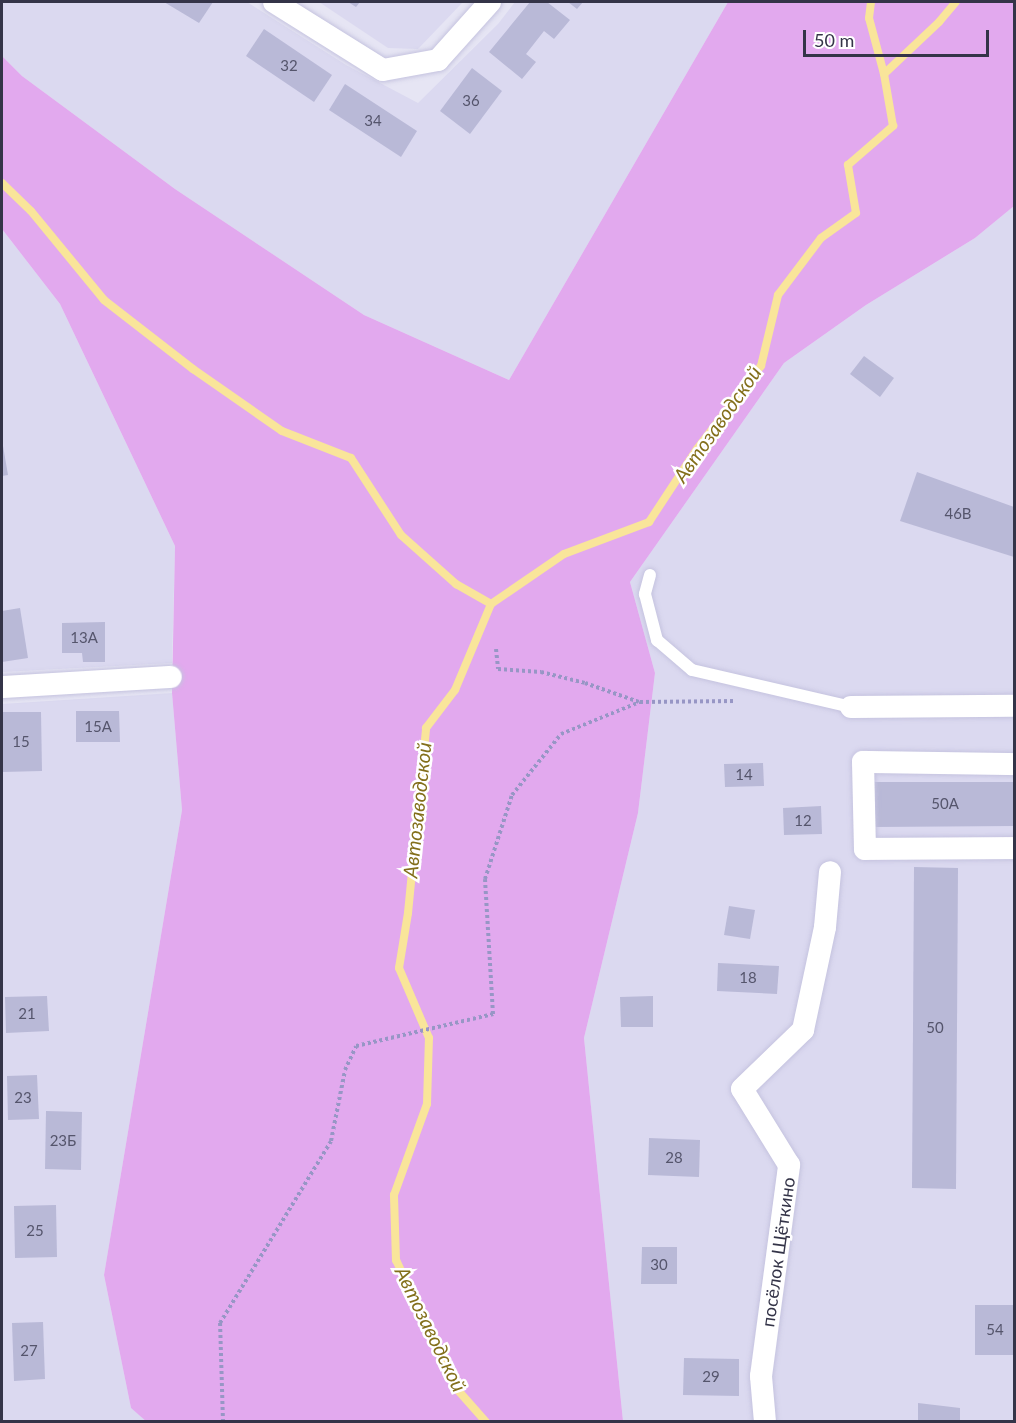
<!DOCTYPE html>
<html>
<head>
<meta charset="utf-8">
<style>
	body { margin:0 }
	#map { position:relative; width:1016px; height:1423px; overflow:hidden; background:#e6e5f4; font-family:Lato,sans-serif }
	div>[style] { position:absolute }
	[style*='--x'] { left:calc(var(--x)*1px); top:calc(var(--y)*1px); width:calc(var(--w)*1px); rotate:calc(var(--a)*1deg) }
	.residential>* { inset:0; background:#dbd9f0 }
	.green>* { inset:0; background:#e2a9ee }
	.stream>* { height:8px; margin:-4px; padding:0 4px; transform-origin:4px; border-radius:4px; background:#f9e59a }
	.building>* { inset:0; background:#b9b9d7 }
	.path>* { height:4px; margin-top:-2px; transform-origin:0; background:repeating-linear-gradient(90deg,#9796c5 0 3px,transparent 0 6px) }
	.roads { filter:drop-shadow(0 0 2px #c5c3df) drop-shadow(0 0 2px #c5c3df) }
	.lane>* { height:12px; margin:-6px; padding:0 6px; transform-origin:6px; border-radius:6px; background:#fff }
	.street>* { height:22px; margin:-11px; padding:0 11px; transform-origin:11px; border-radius:11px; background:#fff }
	span { translate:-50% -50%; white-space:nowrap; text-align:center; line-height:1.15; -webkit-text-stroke:5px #fff; paint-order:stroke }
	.number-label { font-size:15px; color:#55556c }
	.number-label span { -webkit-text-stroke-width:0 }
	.street-label { font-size:18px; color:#343448 }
	.water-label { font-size:20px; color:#836f1b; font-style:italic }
	.frame { position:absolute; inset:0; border:3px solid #343448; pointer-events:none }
	.scale { position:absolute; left:803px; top:30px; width:186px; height:27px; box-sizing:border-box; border:3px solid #343448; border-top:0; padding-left:8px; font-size:18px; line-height:21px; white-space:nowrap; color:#343448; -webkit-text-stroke:4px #fff; paint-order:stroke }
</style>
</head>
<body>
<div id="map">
	<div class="residential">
		<div style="clip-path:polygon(2px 2px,247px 2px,346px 65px,418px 103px,498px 24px,515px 2px,728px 2px,509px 380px,364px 315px,175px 189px,22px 76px,2px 56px)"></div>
		<div style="clip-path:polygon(319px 2px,463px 2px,418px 49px,388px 48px)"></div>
		<div style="clip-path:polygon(1014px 206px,1014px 1421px,623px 1421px,584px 1038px,638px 813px,655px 673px,630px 582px,784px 363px,866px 305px,975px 238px)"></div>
		<div style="clip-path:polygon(2px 229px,60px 304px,175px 546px,172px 663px,2px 672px)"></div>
		<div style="clip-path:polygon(172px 693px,182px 810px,104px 1275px,131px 1408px,147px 1421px,2px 1422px,2px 704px)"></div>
	</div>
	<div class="green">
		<div style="clip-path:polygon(728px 2px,1014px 2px,1014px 206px,975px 238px,866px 305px,784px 363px,630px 582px,655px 673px,638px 813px,584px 1038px,623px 1421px,147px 1422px,131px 1408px,104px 1275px,182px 810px,172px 693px,175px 546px,60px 304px,2px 229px,2px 56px,22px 76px,175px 189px,364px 315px,509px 380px)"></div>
	</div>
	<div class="stream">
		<div style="--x:871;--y:2;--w:16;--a:97"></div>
		<div style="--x:869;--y:18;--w:58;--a:75"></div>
		<div style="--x:2;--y:183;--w:40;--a:44"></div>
		<div style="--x:31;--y:211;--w:115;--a:50.6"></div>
		<div style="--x:104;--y:300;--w:113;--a:37.8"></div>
		<div style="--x:193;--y:369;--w:108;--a:34.9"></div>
		<div style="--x:282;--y:431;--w:74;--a:21.4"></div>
		<div style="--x:351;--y:458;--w:92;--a:57"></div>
		<div style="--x:401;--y:535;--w:74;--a:41.7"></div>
		<div style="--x:456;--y:584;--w:40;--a:29.7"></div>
		<div style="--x:486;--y:1422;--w:45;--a:-131.4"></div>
		<div style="--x:456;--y:1388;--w:141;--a:-115.1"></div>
		<div style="--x:396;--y:1260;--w:65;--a:-91.8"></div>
		<div style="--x:394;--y:1195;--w:97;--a:-70.1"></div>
		<div style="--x:427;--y:1104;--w:66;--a:-88.3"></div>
		<div style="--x:429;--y:1038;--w:76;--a:-113.2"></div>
		<div style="--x:399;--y:968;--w:56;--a:-80.7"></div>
		<div style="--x:408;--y:913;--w:186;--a:-84.4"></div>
		<div style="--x:426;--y:728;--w:48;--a:-52.7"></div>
		<div style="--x:455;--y:690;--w:93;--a:-67.3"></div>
		<div style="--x:491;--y:604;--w:88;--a:-34.4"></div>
		<div style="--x:564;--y:554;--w:91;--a:-20.6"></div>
		<div style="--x:649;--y:522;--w:87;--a:-56.7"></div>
		<div style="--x:697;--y:449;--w:105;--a:-52.4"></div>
		<div style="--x:761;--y:366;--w:73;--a:-76.5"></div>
		<div style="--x:778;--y:295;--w:71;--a:-53"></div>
		<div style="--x:821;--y:238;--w:43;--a:-35.5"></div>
		<div style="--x:856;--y:213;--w:49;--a:-99.5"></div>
		<div style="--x:848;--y:165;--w:60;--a:-40.9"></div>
		<div style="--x:893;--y:126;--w:53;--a:-99.8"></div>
		<div style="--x:884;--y:74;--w:76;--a:-43.4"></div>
		<div style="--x:939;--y:22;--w:26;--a:-50"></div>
	</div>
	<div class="building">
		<div style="clip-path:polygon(164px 2px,213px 2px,199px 23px)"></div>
		<div style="clip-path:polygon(348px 2px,360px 2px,356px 7px)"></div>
		<div style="clip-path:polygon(530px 2px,547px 2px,570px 20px,554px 39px,544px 31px,526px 54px,536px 62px,522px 79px,489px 52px)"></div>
		<div style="clip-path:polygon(568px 2px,583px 2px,577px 9px)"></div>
		<div style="clip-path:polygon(264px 29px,332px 75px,314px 102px,246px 56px)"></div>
		<div style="clip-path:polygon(472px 68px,502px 91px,470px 134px,440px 111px)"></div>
		<div style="clip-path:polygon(345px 84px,417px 131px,401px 157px,329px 110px)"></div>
		<div style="clip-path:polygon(864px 356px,894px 378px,880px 397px,850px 374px)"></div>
		<div style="clip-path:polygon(2px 440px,8px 475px,2px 476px)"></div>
		<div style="clip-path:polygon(917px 472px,1014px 507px,1014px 557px,900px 521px)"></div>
		<div style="clip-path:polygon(20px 608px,28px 658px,2px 662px,2px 611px)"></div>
		<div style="clip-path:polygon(105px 622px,105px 662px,83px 662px,82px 653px,62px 653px,62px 623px)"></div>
		<div style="clip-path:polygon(76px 711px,119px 711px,120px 742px,76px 742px)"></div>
		<div style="clip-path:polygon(2px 712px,41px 712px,42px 771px,2px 772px)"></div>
		<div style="clip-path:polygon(763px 763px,764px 786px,725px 787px,724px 764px)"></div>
		<div style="clip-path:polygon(874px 782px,1014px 782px,1014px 826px,875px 827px)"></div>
		<div style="clip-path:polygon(821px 806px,822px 834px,784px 835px,783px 808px)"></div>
		<div style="clip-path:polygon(914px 867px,958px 868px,956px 1189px,912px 1188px)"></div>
		<div style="clip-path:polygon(729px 906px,755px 910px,750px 939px,724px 935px)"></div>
		<div style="clip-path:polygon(718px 963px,779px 966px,777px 994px,717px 991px)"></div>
		<div style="clip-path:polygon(47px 996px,49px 1031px,6px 1033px,5px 997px)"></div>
		<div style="clip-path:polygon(653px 996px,653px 1027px,621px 1027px,620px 997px)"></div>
		<div style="clip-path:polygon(37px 1075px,39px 1119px,8px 1120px,7px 1076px)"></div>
		<div style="clip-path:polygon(46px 1111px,82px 1112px,81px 1170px,45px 1169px)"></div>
		<div style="clip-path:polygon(649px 1138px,700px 1140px,699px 1177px,648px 1175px)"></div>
		<div style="clip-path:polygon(56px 1205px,57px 1257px,15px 1258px,14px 1206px)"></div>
		<div style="clip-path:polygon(642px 1247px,677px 1247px,677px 1284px,641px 1284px)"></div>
		<div style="clip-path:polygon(975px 1305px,1014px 1305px,1014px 1355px,975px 1355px)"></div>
		<div style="clip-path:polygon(43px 1322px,45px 1379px,14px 1381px,12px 1323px)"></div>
		<div style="clip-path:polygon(684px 1358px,739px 1359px,739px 1396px,683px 1395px)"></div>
		<div style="clip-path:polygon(918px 1403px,960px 1408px,960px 1422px,918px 1422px)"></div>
	</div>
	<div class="path">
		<div style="--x:496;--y:649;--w:20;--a:84"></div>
		<div style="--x:498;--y:669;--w:43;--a:4"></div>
		<div style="--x:541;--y:672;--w:45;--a:14"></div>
		<div style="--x:585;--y:683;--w:57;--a:19.4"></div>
		<div style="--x:223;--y:1422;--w:99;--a:-91.7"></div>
		<div style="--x:220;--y:1323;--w:213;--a:-58.6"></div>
		<div style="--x:331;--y:1141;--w:72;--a:-78.8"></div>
		<div style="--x:345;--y:1070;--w:26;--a:-65"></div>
		<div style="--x:356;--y:1046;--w:141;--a:-13.1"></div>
		<div style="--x:493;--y:1014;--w:135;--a:-93.4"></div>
		<div style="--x:485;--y:879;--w:88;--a:-72.2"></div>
		<div style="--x:512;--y:795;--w:78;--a:-51.2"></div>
		<div style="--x:561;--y:734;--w:85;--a:-22.1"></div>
		<div style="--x:640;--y:702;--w:96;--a:-0.6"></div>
	</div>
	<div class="roads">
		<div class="lane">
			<div style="--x:650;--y:575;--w:20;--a:105"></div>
			<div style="--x:645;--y:594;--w:48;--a:75.4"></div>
			<div style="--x:657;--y:640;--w:46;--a:40.6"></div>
			<div style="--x:692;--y:670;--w:163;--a:13.1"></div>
		</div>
		<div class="street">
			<div style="--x:274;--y:2;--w:128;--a:32"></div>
			<div style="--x:383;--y:70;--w:56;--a:-10.3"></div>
			<div style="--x:438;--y:60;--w:78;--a:-48.1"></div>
			<div style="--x:2;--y:687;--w:169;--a:-3.4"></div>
			<div style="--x:851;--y:707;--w:163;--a:-0.4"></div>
			<div style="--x:1014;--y:764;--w:151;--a:-179.2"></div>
			<div style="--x:863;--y:762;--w:87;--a:88.7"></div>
			<div style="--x:865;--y:849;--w:149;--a:-0.4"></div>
			<div style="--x:765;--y:1422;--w:46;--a:-95"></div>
			<div style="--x:761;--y:1376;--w:213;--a:-82.4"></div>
			<div style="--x:789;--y:1165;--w:89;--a:-121.7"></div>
			<div style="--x:742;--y:1089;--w:85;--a:-44"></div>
			<div style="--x:803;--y:1030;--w:105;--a:-77.9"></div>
			<div style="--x:825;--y:927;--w:55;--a:-84.8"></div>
		</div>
	</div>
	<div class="number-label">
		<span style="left:289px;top:66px">32</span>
		<span style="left:471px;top:101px">36</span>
		<span style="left:373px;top:121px">34</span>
		<span style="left:958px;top:514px">46В</span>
		<span style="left:84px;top:638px">13А</span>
		<span style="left:98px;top:727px">15А</span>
		<span style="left:21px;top:742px">15</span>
		<span style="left:744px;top:775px">14</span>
		<span style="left:945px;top:804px">50А</span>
		<span style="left:803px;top:821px">12</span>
		<span style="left:748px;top:978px">18</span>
		<span style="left:27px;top:1014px">21</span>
		<span style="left:935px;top:1028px">50</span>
		<span style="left:23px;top:1098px">23</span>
		<span style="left:63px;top:1141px">23Б</span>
		<span style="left:674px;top:1158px">28</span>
		<span style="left:35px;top:1231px">25</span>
		<span style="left:659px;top:1265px">30</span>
		<span style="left:995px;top:1330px">54</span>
		<span style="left:29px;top:1351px">27</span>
		<span style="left:711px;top:1377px">29</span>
	</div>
	<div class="street-label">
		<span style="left:778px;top:1252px;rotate:-82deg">посёлок Щёткино</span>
	</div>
	<div class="water-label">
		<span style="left:717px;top:424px;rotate:-55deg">Автозаводской</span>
		<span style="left:417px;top:810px;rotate:-84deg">Автозаводской</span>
		<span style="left:431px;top:1329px;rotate:64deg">Автозаводской</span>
	</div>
	<div class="frame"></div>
	<div class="scale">50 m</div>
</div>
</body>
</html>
